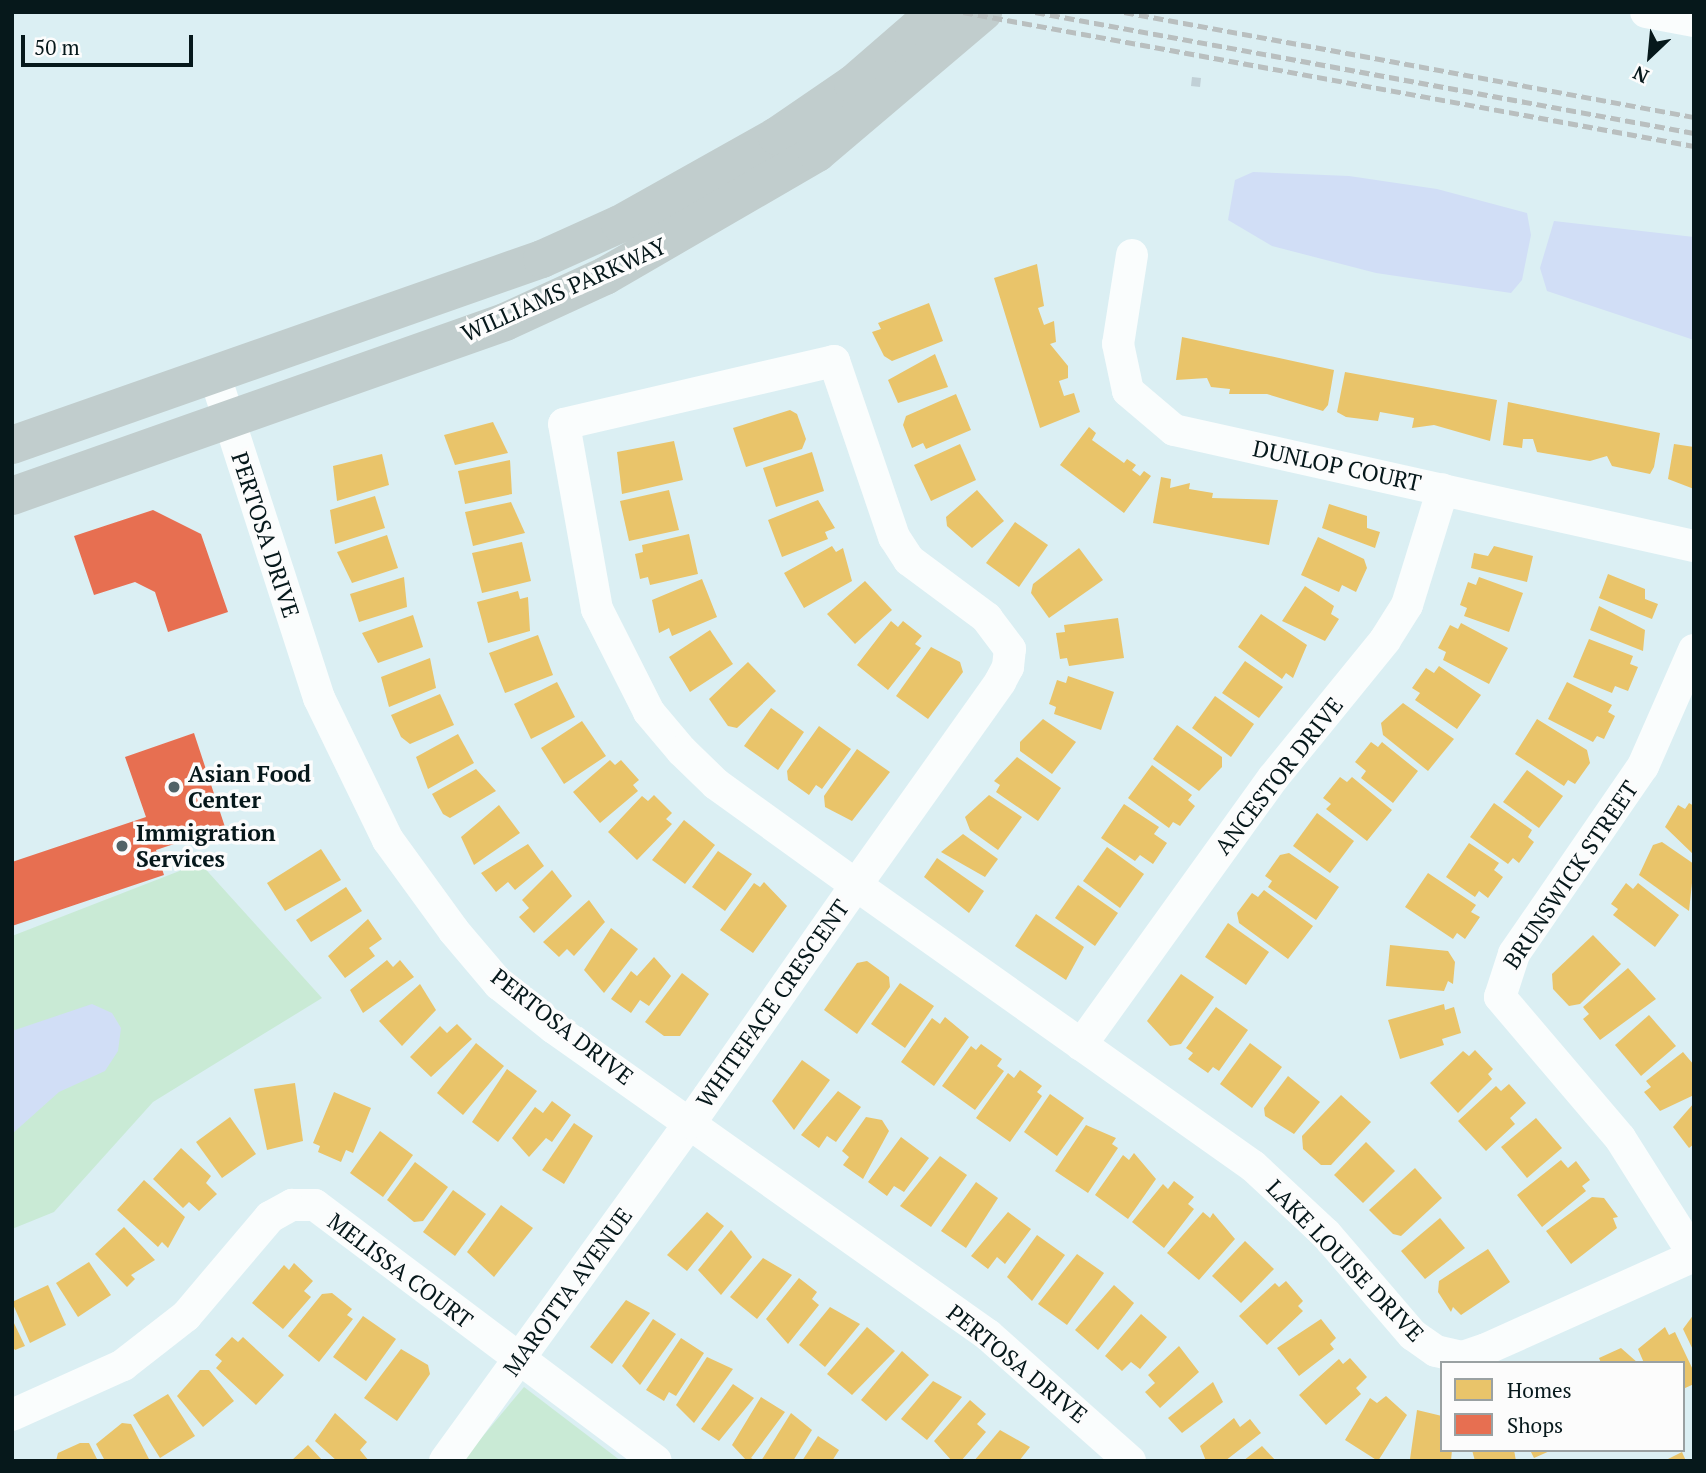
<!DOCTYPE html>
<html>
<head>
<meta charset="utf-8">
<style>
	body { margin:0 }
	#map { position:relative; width:1706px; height:1473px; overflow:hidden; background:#dbeff3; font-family:"PT Serif",serif }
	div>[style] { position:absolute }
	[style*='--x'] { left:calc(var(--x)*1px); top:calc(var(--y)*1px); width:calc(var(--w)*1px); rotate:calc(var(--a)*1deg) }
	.green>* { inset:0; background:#c9ead5 }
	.water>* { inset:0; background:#d1def6 }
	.homes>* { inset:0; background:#e9c46a }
	.shops>* { inset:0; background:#e76f51 }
	.building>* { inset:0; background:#c1d0d6 }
	.minor>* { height:32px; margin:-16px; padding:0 16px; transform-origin:16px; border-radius:16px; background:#fafdfd }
	.major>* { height:38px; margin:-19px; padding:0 19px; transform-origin:19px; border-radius:19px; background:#c1cdcd }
	.rail>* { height:5px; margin-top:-2.5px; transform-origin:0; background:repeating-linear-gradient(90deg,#b9bfbf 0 10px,transparent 0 15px) }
	.dots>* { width:19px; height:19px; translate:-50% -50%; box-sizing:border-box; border:4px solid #fcfcfc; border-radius:50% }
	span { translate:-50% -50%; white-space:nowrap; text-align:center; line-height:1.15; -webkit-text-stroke:7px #fcfcfc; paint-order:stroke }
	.street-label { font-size:23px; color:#06181b }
	.poi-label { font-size:23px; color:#06181b; font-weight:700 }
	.left { translate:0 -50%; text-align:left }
	.frame { position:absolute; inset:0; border:14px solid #06181b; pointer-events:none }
	.legend { position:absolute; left:1440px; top:1361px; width:245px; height:91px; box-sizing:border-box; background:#fcfcfc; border:2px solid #9aa1a2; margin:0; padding:9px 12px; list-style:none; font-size:21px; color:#06181b }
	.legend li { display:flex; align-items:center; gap:14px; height:35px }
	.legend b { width:35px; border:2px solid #9aa1a2 }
	.north { position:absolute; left:1615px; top:21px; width:70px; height:70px; -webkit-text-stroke:5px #fcfcfc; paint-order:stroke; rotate:206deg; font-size:19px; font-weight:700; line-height:28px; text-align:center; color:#06181b }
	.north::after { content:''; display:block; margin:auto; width:24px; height:32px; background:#06181b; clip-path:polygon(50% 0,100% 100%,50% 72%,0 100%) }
	.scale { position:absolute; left:21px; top:35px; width:172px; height:32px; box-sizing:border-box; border:4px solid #06181b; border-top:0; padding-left:9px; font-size:21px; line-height:24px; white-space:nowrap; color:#06181b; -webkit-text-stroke:5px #fcfcfc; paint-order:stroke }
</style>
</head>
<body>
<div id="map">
	<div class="green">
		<div style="clip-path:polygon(200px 863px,322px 998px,153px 1102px,54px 1212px,12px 1229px,12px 936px)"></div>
		<div style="clip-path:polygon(524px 1387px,621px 1461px,462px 1461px)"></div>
	</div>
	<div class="water">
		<div style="clip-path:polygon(1253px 172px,1349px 176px,1437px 189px,1527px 213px,1531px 235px,1522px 280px,1511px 293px,1376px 273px,1272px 246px,1228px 220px,1235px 180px)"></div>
		<div style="clip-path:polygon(1554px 221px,1694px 237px,1694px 340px,1547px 291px,1540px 268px)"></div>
		<div style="clip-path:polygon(92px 1004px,112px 1013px,121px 1028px,118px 1051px,105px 1071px,59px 1092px,12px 1134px,12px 1031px)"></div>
	</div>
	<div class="homes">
		<div style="clip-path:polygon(1037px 264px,1044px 306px,1038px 308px,1044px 325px,1054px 321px,1056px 342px,1050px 344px,1068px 366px,1068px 378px,1059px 381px,1064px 396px,1074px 393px,1080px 412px,1040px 428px,994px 278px)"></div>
		<div style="clip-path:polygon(929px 303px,943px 341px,892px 361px,884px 356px,872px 332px,881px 329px,878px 323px)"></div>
		<div style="clip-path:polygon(1182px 337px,1334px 370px,1328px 405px,1323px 411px,1267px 394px,1229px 394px,1230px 389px,1211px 387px,1207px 378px,1176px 380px)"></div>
		<div style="clip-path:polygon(935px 354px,948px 387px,898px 403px,888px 380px)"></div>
		<div style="clip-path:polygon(1345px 372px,1497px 400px,1490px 441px,1434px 425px,1412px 428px,1414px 418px,1380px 412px,1378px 421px,1346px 417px,1337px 412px)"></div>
		<div style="clip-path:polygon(956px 394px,971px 430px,926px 449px,923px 443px,912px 448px,903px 425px,906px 416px)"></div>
		<div style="clip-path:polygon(1508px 402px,1660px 433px,1654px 467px,1650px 474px,1612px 466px,1607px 456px,1590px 461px,1537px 452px,1533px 439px,1523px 439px,1522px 448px,1503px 445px)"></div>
		<div style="clip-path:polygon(790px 410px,797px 414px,806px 439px,802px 449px,746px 467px,733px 428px)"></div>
		<div style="clip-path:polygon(493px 422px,508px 453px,455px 465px,444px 435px)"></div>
		<div style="clip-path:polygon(1089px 427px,1096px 433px,1092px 440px,1124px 463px,1127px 459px,1136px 465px,1132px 470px,1140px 476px,1144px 471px,1151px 476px,1124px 513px,1060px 465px)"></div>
		<div style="clip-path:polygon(674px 441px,683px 480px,622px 494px,617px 452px)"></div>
		<div style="clip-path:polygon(960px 444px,976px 480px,931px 501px,914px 465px)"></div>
		<div style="clip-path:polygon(1674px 444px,1694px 447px,1694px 489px,1668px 479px)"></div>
		<div style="clip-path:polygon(812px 452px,824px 491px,776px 507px,763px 468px)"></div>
		<div style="clip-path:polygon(382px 454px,389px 485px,337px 501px,333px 466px)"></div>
		<div style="clip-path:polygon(510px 460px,512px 494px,465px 504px,458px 471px)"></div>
		<div style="clip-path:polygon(1161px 477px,1171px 479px,1170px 488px,1190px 483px,1189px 489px,1213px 493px,1212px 498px,1278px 500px,1269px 545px,1153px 523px)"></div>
		<div style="clip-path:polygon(669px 490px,679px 530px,629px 541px,620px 501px)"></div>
		<div style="clip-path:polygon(977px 490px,1004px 521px,972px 548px,947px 526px,946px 517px)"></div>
		<div style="clip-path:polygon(375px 496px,385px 528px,335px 544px,330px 510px)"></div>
		<div style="clip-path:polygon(818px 500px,835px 528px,825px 532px,828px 539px,782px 557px,768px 520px)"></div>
		<div style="clip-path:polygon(511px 502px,525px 533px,473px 546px,465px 512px)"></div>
		<div style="clip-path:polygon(1329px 504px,1367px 516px,1367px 528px,1380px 532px,1375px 548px,1322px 528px)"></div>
		<div style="clip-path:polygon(1015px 522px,1048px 545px,1019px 587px,986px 563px)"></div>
		<div style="clip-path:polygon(689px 534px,698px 574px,650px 585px,648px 577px,640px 579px,635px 554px,643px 552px,642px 545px)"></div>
		<div style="clip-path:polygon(387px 535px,398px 568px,352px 583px,337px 552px)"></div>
		<div style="clip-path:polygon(1318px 537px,1364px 559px,1367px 568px,1356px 592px,1342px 585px,1339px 592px,1301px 575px)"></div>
		<div style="clip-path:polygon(522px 542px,531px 581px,482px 593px,472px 553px)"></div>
		<div style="clip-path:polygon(832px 546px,836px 552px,843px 548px,852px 581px,804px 608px,784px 573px)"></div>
		<div style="clip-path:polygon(1494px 546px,1533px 556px,1527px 582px,1471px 568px,1474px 553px,1488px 556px)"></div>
		<div style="clip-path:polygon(1079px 548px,1103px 580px,1049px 618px,1031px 593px,1033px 584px)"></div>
		<div style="clip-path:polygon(1608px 574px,1645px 589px,1645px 599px,1658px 604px,1652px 619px,1599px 598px)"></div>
		<div style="clip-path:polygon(404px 577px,407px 607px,359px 622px,350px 594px)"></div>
		<div style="clip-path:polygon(1479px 577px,1523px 593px,1509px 632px,1464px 616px,1467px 608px,1460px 605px,1468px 582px,1476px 585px)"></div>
		<div style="clip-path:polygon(702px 579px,717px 617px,672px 636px,669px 628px,659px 633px,652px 600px)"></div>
		<div style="clip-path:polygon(865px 581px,892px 610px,855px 644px,827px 614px)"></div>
		<div style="clip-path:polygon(1305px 586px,1334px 606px,1331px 614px,1339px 619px,1325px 641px,1282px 621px)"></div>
		<div style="clip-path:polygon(518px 591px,520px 599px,528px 597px,530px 631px,488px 643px,477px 602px)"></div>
		<div style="clip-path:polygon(1599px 606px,1645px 630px,1643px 651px,1590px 630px)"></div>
		<div style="clip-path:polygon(1261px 614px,1307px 645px,1293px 678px,1286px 673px,1282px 679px,1238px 647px)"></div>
		<div style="clip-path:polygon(413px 615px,423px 647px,378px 663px,362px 633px)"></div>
		<div style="clip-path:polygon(1118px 618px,1124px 658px,1069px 666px,1067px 658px,1060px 659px,1056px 633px,1065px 632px,1064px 625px)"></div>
		<div style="clip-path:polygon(891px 621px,898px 627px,903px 621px,922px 636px,915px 644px,921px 648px,888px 690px,857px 665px)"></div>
		<div style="clip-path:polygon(1461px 623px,1508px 648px,1489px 684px,1443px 660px,1446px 652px,1438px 648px,1450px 625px,1458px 629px)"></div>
		<div style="clip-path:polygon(710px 630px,733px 664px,690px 692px,669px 657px)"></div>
		<div style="clip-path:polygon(538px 635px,553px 675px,505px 693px,489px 653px)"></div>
		<div style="clip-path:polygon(1589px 639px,1633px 656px,1630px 664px,1638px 667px,1628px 691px,1615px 686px,1612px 693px,1573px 677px)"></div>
		<div style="clip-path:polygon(931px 647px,960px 662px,963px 672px,928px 719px,896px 696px)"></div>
		<div style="clip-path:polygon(430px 658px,436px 688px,389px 707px,381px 677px)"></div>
		<div style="clip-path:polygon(1245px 661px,1283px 687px,1259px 718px,1222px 693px)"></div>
		<div style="clip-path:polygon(748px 662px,776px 691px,737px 728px,728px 726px,709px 699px)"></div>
		<div style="clip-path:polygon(1439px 666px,1481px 695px,1457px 729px,1415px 700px,1420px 693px,1412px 688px,1426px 668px,1434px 673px)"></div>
		<div style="clip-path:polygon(1068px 676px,1114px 692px,1101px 730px,1054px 714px,1056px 707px,1049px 704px,1057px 680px,1066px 683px)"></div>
		<div style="clip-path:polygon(557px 682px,575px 717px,531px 739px,514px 704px)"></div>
		<div style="clip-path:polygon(1567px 682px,1612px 705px,1608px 712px,1615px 716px,1604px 739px,1597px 736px,1593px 742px,1548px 719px)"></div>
		<div style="clip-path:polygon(440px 694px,454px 725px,410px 744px,401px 737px,391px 715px)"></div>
		<div style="clip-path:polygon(1215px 696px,1254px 724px,1231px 757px,1192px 728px)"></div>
		<div style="clip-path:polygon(1403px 703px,1454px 739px,1428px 771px,1383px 735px,1381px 723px)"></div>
		<div style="clip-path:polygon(771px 708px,804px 732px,778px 770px,744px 746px)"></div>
		<div style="clip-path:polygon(1043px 719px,1076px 742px,1052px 774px,1020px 751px,1020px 742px)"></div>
		<div style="clip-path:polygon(1537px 719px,1587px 750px,1590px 763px,1575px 784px,1568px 780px,1564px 786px,1515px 754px)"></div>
		<div style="clip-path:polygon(582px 721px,606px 756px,564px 784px,541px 748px)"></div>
		<div style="clip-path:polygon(1177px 725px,1222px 757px,1222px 767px,1199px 791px,1153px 759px)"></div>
		<div style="clip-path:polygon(819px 726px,851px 749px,822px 789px,816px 785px,809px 795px,788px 780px,787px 771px)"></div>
		<div style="clip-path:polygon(458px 734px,474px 763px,428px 789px,416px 757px)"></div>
		<div style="clip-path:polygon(1371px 742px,1378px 747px,1382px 742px,1418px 771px,1393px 803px,1361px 778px,1366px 771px,1355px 762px)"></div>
		<div style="clip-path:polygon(857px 749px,890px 772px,852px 821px,825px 807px,824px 796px)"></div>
		<div style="clip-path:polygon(1017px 757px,1061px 788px,1038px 821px,996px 792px,1000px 785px,994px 781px)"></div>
		<div style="clip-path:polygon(610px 760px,615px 765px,621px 760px,639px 780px,633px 785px,638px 791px,600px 823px,573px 792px)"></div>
		<div style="clip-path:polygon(1152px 765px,1192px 795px,1188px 800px,1195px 806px,1180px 826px,1173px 822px,1169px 828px,1128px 798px)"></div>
		<div style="clip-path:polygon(476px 769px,496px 791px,450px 818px,443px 814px,432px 794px)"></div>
		<div style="clip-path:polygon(1527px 770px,1563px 796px,1539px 828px,1503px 802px)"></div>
		<div style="clip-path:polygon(1340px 777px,1347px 782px,1352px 777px,1392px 810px,1367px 841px,1326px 809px,1331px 804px,1323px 798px)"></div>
		<div style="clip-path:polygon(654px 795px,672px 813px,666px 819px,672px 824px,637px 860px,608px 832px,642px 796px,648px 801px)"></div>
		<div style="clip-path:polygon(989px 795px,1022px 817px,998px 850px,970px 830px,965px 817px)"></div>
		<div style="clip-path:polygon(1494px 803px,1532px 830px,1528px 837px,1534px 842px,1519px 863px,1513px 858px,1508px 864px,1470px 837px)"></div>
		<div style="clip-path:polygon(1689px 803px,1694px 806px,1694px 855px,1665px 827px,1678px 805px,1685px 809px)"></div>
		<div style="clip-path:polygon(1124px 804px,1159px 827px,1154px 834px,1167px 843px,1153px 864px,1140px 855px,1135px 861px,1101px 838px)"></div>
		<div style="clip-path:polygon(499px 805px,520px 833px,474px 865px,461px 837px)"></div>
		<div style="clip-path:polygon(1317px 813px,1354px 841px,1330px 873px,1293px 846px)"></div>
		<div style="clip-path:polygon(684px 820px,715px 845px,685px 884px,652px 860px)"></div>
		<div style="clip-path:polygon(963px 834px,998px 859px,985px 877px,941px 852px)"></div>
		<div style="clip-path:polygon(1662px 842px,1694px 864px,1689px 911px,1639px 875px,1653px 845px)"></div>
		<div style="clip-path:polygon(1469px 843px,1499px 863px,1494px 870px,1503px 877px,1488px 898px,1479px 891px,1475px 897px,1446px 877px)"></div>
		<div style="clip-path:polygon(528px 844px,544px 866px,515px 890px,508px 882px,496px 892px,481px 873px)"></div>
		<div style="clip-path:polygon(1107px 847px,1144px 874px,1120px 908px,1083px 881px)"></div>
		<div style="clip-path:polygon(321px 849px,341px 880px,285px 911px,267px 883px)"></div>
		<div style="clip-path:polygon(718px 851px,752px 874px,725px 911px,692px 887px)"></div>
		<div style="clip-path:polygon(1289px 853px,1339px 887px,1316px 920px,1268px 887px,1272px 881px,1265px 876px,1280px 855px)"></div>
		<div style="clip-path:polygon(937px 858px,984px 891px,969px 913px,924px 877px)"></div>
		<div style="clip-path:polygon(552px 870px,572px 896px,534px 933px,519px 917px,529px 908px,522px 900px)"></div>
		<div style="clip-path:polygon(1428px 873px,1476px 905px,1471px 912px,1480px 917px,1465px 939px,1457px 933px,1453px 939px,1405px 907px)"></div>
		<div style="clip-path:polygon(764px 882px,787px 906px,753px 953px,720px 930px,754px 883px,760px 887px)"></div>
		<div style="clip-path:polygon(1626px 883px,1633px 889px,1638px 883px,1679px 915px,1655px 947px,1613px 915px,1618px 909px,1611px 904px)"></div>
		<div style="clip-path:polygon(1078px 885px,1118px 913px,1095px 946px,1055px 918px)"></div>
		<div style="clip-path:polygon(346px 887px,362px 911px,311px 942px,296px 920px)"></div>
		<div style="clip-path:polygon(1264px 890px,1313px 926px,1288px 959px,1239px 923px,1237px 913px,1252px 893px,1258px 897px)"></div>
		<div style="clip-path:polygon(589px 900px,605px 922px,574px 956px,567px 949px,559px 957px,543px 942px)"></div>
		<div style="clip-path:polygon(1036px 914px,1084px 947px,1066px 980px,1015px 946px)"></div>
		<div style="clip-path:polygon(368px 919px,382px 939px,369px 948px,375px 956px,345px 978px,328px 956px)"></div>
		<div style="clip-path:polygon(1228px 923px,1269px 952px,1246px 985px,1205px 957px)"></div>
		<div style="clip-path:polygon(611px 928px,638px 949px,604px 993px,584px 970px)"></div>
		<div style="clip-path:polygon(1593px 935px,1621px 964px,1580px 1004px,1569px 1006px,1553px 989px,1552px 974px)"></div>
		<div style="clip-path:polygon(1390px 945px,1448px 951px,1455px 962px,1453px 984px,1448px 981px,1444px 991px,1386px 986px)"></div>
		<div style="clip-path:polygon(654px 957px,671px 976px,649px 1006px,640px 1000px,631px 1013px,611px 999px,631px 971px,637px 976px)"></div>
		<div style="clip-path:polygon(387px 960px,393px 967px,400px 960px,414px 977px,363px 1013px,350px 990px)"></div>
		<div style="clip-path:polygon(867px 961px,889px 977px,890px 987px,857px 1034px,824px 1010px,857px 963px)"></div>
		<div style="clip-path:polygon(1628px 968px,1656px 999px,1600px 1040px,1583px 1019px,1589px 1014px,1583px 1007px)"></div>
		<div style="clip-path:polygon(682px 973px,709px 994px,680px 1036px,664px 1036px,645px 1022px)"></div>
		<div style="clip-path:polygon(1181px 974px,1214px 997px,1181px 1044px,1170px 1046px,1147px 1021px)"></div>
		<div style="clip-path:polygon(900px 983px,934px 1006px,905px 1048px,871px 1024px)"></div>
		<div style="clip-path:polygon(420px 984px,436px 1010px,402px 1046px,379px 1021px)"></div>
		<div style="clip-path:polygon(1444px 1004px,1445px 1010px,1454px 1007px,1461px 1033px,1442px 1039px,1444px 1045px,1400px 1059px,1388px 1020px)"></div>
		<div style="clip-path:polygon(1216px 1007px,1248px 1030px,1219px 1071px,1213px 1067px,1208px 1073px,1188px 1059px,1193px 1053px,1186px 1048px)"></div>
		<div style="clip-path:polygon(1649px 1015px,1676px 1046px,1641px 1076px,1615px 1045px)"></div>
		<div style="clip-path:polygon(945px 1017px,969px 1037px,934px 1086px,901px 1062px,932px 1018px,940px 1024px)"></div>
		<div style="clip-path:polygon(457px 1024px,472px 1039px,431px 1077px,410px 1057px,440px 1026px,447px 1033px)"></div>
		<div style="clip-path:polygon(476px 1043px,504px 1066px,463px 1115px,437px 1093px)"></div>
		<div style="clip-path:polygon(1250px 1043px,1282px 1067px,1252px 1108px,1220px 1084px)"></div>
		<div style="clip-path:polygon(981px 1044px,1002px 1059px,997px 1066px,1004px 1071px,975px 1110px,942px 1086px,971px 1046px,976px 1050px)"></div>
		<div style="clip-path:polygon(1475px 1050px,1493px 1069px,1488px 1074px,1492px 1079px,1458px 1113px,1430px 1083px,1463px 1051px,1469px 1056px)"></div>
		<div style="clip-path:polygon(1683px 1052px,1694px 1065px,1694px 1095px,1660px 1111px,1644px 1092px,1651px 1087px,1646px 1081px)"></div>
		<div style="clip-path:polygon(802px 1060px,830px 1080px,794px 1130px,772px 1101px)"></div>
		<div style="clip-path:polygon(507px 1069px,537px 1091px,498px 1142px,472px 1122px)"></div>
		<div style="clip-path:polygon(1020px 1070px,1042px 1086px,1037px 1092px,1042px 1096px,1010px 1142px,976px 1118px,1008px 1073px,1014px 1078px)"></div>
		<div style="clip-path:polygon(1288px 1076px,1320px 1102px,1294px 1134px,1265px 1116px,1264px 1108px)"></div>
		<div style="clip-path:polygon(295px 1083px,303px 1141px,267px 1150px,254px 1089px)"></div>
		<div style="clip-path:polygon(1509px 1084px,1526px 1103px,1510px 1118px,1515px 1124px,1486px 1151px,1458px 1121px,1496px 1086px,1501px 1091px)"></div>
		<div style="clip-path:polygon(838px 1091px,861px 1107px,836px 1142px,827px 1136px,819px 1148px,801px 1135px)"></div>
		<div style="clip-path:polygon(334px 1092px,371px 1108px,353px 1153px,346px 1150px,341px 1162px,318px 1152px,320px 1146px,313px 1143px)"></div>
		<div style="clip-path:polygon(1050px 1094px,1084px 1118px,1057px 1156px,1024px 1132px)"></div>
		<div style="clip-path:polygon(1341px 1095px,1371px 1122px,1331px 1165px,1321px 1165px,1303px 1149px,1302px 1136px)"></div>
		<div style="clip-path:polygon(552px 1101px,571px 1115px,552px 1142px,546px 1138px,529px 1157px,512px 1138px,535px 1107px,543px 1113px)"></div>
		<div style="clip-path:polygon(1694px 1103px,1694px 1144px,1689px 1148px,1673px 1127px)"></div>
		<div style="clip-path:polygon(230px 1117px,256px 1154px,222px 1178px,196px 1142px)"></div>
		<div style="clip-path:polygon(866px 1117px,882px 1120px,889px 1131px,863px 1179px,843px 1165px,849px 1157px,842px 1151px)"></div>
		<div style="clip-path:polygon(1536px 1118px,1562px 1148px,1527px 1178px,1501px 1147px)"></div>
		<div style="clip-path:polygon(574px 1123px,593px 1136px,564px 1184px,542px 1170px)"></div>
		<div style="clip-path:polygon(1086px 1125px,1116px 1138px,1112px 1144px,1118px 1148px,1088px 1193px,1055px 1171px)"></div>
		<div style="clip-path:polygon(380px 1131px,413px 1155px,383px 1197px,350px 1173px)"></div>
		<div style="clip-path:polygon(901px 1137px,929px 1158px,904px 1192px,894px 1186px,887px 1196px,868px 1182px)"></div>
		<div style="clip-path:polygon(1366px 1142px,1395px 1171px,1363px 1203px,1334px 1175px)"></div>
		<div style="clip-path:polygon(181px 1148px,211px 1176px,206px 1183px,217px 1194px,199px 1211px,189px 1202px,183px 1208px,153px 1179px)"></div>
		<div style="clip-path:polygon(1134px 1153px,1156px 1179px,1128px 1219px,1095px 1195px,1123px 1155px,1129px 1160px)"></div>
		<div style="clip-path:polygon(940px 1156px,967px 1175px,931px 1227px,900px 1206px)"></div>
		<div style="clip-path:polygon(1561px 1160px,1568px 1168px,1576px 1161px,1590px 1180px,1582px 1186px,1586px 1191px,1542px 1227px,1517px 1195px)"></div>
		<div style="clip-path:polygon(415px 1162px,448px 1187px,423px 1221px,414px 1222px,387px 1200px)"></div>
		<div style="clip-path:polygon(1415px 1168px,1442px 1198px,1401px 1236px,1393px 1234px,1369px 1210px)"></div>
		<div style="clip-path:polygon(144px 1180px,185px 1217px,168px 1248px,162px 1242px,158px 1247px,117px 1210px)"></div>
		<div style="clip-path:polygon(1174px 1181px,1194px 1197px,1188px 1204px,1194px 1209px,1164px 1248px,1132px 1222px,1163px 1184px,1168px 1189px)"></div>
		<div style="clip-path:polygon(976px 1182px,998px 1198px,966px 1248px,941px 1231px)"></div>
		<div style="clip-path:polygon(453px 1190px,486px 1214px,455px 1256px,423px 1232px)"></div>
		<div style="clip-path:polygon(1592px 1197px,1604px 1198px,1618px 1217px,1613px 1218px,1617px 1228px,1571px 1264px,1546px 1231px)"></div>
		<div style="clip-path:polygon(501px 1205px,533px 1228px,494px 1277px,467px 1252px)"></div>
		<div style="clip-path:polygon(707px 1212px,724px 1226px,687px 1271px,667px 1255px)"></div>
		<div style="clip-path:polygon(1008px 1212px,1031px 1229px,1005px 1264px,997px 1257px,988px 1269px,971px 1256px)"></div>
		<div style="clip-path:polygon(1203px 1212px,1210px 1218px,1213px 1213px,1235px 1239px,1199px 1280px,1167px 1253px)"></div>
		<div style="clip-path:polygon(1440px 1218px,1465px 1248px,1425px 1279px,1401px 1251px)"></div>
		<div style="clip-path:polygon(124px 1227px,155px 1260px,131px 1275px,135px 1279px,127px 1287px,95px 1254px)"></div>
		<div style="clip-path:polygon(731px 1230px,752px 1257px,721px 1295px,698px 1270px)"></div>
		<div style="clip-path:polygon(1037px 1235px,1065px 1255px,1032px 1301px,1007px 1277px)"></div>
		<div style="clip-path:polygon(1245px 1241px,1274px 1269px,1241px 1303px,1212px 1276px)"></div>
		<div style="clip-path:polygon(1488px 1249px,1510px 1282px,1461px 1315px,1453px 1307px,1451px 1312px,1438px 1292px,1439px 1281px)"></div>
		<div style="clip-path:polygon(1077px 1254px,1104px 1273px,1067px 1325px,1038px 1304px)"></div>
		<div style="clip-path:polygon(763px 1258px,792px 1275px,757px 1319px,730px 1297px)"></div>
		<div style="clip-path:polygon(89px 1262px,111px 1295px,78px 1317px,56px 1283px)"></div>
		<div style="clip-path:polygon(294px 1263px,313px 1281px,304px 1291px,311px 1297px,283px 1329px,252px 1303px,284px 1265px,289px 1270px)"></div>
		<div style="clip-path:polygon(799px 1278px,817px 1292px,812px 1299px,819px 1305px,788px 1344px,766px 1319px)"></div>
		<div style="clip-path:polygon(1286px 1281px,1303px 1301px,1298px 1306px,1303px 1311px,1267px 1345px,1239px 1316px,1275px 1283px,1279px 1287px)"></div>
		<div style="clip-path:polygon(48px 1285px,66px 1325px,30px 1343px,12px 1302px)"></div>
		<div style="clip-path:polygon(1114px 1285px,1134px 1303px,1098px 1350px,1075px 1330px)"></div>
		<div style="clip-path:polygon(332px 1293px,352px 1309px,347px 1315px,353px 1319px,319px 1362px,288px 1336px,322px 1294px)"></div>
		<div style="clip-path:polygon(626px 1300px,650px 1313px,612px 1364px,590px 1347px)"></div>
		<div style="clip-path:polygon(830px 1307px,860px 1324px,825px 1367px,799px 1345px)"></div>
		<div style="clip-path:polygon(1141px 1314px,1167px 1337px,1140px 1369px,1131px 1362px,1122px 1371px,1105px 1356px)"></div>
		<div style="clip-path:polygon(1694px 1314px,1694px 1352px,1683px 1329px)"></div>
		<div style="clip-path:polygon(363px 1316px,396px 1339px,366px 1381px,333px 1357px)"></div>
		<div style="clip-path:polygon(12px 1319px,25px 1346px,15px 1350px,12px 1346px)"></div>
		<div style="clip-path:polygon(653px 1319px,676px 1334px,640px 1385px,622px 1366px)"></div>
		<div style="clip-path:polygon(1321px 1319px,1336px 1338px,1330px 1344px,1334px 1349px,1299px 1376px,1277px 1348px)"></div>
		<div style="clip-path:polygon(867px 1327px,895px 1351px,852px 1395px,827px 1374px)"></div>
		<div style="clip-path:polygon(1665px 1327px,1669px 1335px,1675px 1332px,1694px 1372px,1694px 1384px,1683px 1389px,1683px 1363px,1644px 1363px,1638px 1349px)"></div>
		<div style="clip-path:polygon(232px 1337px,238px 1342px,243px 1337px,284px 1375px,256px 1405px,216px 1368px,222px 1361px,215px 1355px)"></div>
		<div style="clip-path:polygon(681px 1338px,704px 1353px,676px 1396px,669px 1392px,664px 1401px,646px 1390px)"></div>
		<div style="clip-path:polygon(1179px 1346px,1199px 1372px,1160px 1408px,1145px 1392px,1155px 1383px,1148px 1375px)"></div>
		<div style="clip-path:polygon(1621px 1348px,1638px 1363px,1601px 1363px,1599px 1358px)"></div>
		<div style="clip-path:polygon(401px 1349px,428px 1365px,430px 1374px,397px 1421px,364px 1398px)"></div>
		<div style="clip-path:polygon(902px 1351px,929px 1375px,886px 1421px,861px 1400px)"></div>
		<div style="clip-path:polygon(707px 1357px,733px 1369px,694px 1423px,676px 1405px)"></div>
		<div style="clip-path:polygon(1350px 1358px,1367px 1377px,1356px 1388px,1361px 1394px,1326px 1425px,1299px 1395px,1339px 1359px,1343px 1364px)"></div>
		<div style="clip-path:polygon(200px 1370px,209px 1370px,234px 1401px,203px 1427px,177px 1396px)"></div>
		<div style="clip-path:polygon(933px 1381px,962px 1397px,927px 1440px,901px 1419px)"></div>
		<div style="clip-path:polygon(1213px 1382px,1223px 1402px,1182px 1433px,1168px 1418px)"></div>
		<div style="clip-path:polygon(733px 1384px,754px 1398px,719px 1441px,701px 1429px)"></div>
		<div style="clip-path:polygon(168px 1394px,195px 1436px,160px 1458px,133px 1415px)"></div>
		<div style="clip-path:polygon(1386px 1396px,1407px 1415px,1378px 1461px,1345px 1440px,1370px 1398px,1377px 1403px)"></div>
		<div style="clip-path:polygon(761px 1397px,785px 1412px,751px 1458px,756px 1461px,747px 1461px,732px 1445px)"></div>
		<div style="clip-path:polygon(970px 1400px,986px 1414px,977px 1424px,986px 1432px,961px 1461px,952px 1461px,934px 1441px)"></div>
		<div style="clip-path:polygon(1417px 1410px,1442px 1416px,1442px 1450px,1452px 1450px,1451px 1461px,1410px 1459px)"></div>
		<div style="clip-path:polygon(335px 1413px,367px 1442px,360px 1450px,369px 1461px,337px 1461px,315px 1441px)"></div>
		<div style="clip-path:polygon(791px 1413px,812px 1430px,793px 1461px,761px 1461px)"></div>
		<div style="clip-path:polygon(1234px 1418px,1240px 1427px,1250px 1419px,1261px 1433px,1225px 1461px,1206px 1461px,1200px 1446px)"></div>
		<div style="clip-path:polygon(122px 1423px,131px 1424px,150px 1461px,105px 1461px,96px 1444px)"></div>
		<div style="clip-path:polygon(1000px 1430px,1030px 1447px,1019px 1461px,974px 1461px)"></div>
		<div style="clip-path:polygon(818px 1436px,839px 1450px,832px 1461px,802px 1461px)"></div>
		<div style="clip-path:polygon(80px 1443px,89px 1443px,98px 1461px,56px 1461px,58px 1453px)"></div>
		<div style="clip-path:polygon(308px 1445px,323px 1461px,291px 1461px)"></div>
		<div style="clip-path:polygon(1262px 1446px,1276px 1461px,1243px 1461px)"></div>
		<div style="clip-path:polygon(1472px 1450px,1514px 1450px,1516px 1461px,1475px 1461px)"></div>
		<div style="clip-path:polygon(1530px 1450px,1552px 1450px,1534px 1458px)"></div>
		<div style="clip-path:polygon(1682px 1452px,1686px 1461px,1664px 1461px)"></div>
	</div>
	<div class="shops">
		<div style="clip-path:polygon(153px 510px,201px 534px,228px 612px,168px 632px,155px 592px,135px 582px,94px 595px,74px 536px)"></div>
		<div style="clip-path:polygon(194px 733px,225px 827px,156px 850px,164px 875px,12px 926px,12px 862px,146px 817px,125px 757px)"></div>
	</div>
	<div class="building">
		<div style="clip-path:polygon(1192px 77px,1201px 78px,1200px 87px,1191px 86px)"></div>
	</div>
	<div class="minor">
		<div style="--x:1646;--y:12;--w:49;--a:10.6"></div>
		<div style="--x:1132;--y:255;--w:90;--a:98.9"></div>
		<div style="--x:1118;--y:344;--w:48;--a:78"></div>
		<div style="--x:1128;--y:391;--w:60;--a:40.3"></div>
		<div style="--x:1174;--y:430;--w:533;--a:12.58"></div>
		<div style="--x:214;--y:373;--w:342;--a:72.1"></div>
		<div style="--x:319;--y:698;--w:158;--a:64.1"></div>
		<div style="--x:388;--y:840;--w:112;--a:54"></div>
		<div style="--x:454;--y:931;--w:70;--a:49.7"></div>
		<div style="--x:499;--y:984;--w:70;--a:38.7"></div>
		<div style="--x:554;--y:1028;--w:532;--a:35.27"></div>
		<div style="--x:988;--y:1335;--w:190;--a:41.6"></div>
		<div style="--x:1694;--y:650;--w:127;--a:113.7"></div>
		<div style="--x:1643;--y:766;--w:228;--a:124.5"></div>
		<div style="--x:1514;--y:954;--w:45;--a:108"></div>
		<div style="--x:1500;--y:997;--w:185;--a:49.6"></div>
		<div style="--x:1620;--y:1138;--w:138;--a:57.7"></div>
		<div style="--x:1081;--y:1045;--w:329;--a:-54.3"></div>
		<div style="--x:1273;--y:778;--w:178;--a:-50.9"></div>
		<div style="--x:1385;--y:640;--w:41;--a:-57.8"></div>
		<div style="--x:1407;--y:605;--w:121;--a:-72.8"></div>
		<div style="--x:12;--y:1415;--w:122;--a:-24.2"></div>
		<div style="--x:123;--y:1365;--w:80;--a:-37.9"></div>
		<div style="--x:186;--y:1316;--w:130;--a:-49.7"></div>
		<div style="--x:270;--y:1217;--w:25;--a:-29"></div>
		<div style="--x:292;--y:1205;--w:23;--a:0"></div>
		<div style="--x:315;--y:1205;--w:426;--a:36.9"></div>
		<div style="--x:445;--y:1461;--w:417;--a:-54.1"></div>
		<div style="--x:690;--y:1123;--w:290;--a:-55.1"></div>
		<div style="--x:856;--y:885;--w:249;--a:-54.6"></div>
		<div style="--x:1000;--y:682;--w:17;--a:-62"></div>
		<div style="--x:1008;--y:667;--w:18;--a:-84"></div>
		<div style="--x:1010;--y:649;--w:39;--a:-127"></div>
		<div style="--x:987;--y:618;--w:97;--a:-143.4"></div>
		<div style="--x:909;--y:560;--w:27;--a:-123"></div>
		<div style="--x:894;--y:537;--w:186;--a:-108.8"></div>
		<div style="--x:834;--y:361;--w:277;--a:166.9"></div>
		<div style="--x:564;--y:424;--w:188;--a:79.9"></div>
		<div style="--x:597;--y:609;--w:115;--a:63.2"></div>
		<div style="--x:649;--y:712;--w:51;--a:49.8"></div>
		<div style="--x:682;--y:751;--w:47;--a:44.1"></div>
		<div style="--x:716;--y:784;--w:173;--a:35.8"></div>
		<div style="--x:856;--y:885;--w:486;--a:35.3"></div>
		<div style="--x:1253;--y:1166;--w:100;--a:43"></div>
		<div style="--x:1326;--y:1234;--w:133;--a:49.3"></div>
		<div style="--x:1413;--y:1335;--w:28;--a:35"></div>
		<div style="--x:1436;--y:1351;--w:28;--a:13"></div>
		<div style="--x:1463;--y:1357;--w:24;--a:-19"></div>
		<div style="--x:1486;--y:1349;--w:228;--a:-24.1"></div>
	</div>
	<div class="major">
		<div style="--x:12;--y:445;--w:562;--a:-19.34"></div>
		<div style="--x:542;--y:259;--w:85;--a:-24.2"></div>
		<div style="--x:620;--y:224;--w:180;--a:-29.3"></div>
		<div style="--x:777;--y:136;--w:92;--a:-34.4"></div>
		<div style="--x:853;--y:84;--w:110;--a:-40.9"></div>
		<div style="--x:12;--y:496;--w:523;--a:-19.44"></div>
		<div style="--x:505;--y:322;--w:110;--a:-24.7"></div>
		<div style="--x:605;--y:276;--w:245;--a:-30.1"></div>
		<div style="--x:817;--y:153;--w:218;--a:-40.3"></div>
	</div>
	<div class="rail">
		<div style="--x:963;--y:12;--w:743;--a:10.39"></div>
		<div style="--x:1035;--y:12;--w:670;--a:10.4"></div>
		<div style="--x:1124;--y:12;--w:580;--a:10.44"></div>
	</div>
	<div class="dots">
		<div style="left:174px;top:787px;background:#516367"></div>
		<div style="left:122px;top:846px;background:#516367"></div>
	</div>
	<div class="street-label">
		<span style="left:564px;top:290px;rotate:-24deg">WILLIAMS PARKWAY</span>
		<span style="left:1337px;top:466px;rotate:12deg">DUNLOP COURT</span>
		<span style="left:265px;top:535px;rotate:72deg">PERTOSA DRIVE</span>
		<span style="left:1279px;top:776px;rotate:-52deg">ANCESTOR DRIVE</span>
		<span style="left:1571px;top:875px;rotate:-56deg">BRUNSWICK STREET</span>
		<span style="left:773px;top:1004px;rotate:-55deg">WHITEFACE CRESCENT</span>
		<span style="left:562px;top:1027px;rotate:38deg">PERTOSA DRIVE</span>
		<span style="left:1345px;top:1261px;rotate:46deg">LAKE LOUISE DRIVE</span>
		<span style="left:400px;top:1271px;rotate:37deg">MELISSA COURT</span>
		<span style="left:568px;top:1292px;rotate:-54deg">MAROTTA AVENUE</span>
		<span style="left:1017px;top:1364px;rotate:39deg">PERTOSA DRIVE</span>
	</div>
	<div class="poi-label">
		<span class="left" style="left:188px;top:787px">Asian Food<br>Center</span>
		<span class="left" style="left:136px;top:846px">Immigration<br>Services</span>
	</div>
	<div class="frame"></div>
	<ul class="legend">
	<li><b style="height:19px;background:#e9c46a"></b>Homes</li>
	<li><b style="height:19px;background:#e76f51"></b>Shops</li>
	</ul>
	<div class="north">N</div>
	<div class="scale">50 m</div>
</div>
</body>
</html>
